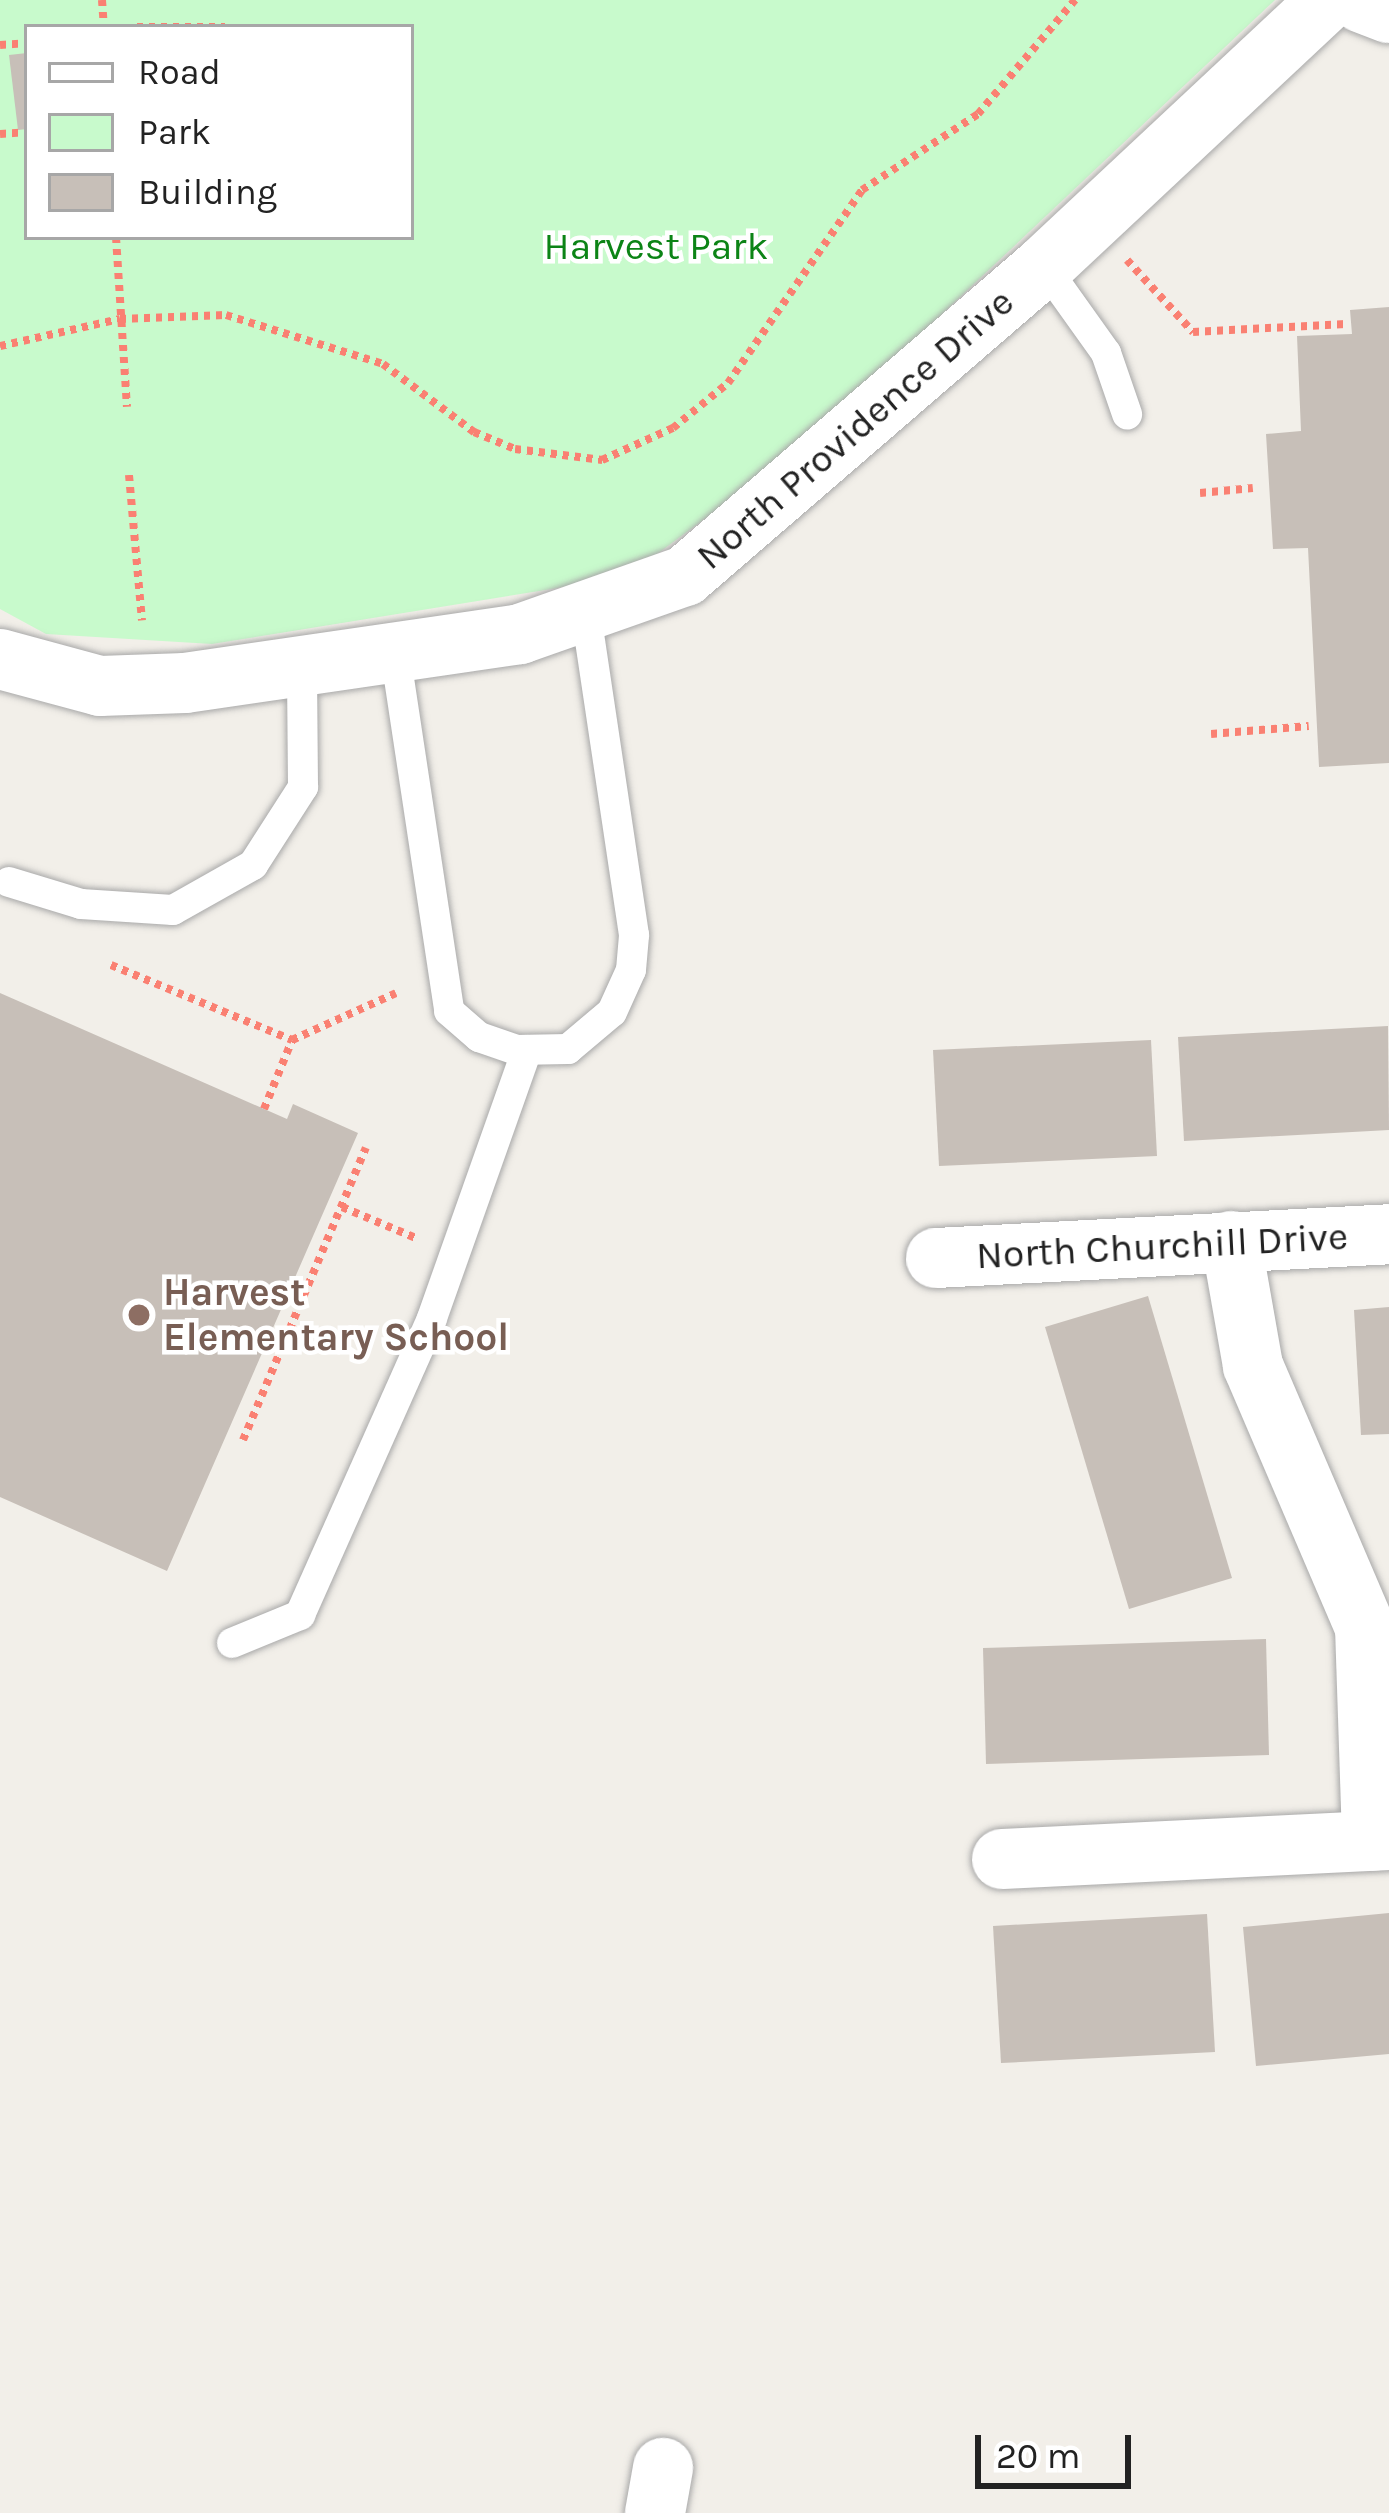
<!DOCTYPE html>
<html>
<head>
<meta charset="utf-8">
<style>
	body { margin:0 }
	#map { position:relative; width:1389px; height:2513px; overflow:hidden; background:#f2efe9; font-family:Karla,sans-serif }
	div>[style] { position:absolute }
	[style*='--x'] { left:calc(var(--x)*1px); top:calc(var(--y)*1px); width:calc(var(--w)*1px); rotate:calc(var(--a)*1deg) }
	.park>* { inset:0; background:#c8facc }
	.building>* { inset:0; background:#c7bfb8 }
	.path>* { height:8px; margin-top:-4px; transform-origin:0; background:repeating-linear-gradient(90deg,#fa8072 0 6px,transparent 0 12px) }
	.roads { filter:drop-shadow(0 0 3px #a9a9a9) drop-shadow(0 0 3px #a9a9a9) }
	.service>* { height:30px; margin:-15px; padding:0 15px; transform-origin:15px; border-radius:15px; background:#fff }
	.minor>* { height:60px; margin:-30px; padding:0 30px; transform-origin:30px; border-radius:30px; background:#fff }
	.tertiary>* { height:66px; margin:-33px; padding:0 33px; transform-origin:33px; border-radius:33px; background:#fff }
	.dots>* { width:33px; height:33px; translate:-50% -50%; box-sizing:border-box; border:6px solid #fff; border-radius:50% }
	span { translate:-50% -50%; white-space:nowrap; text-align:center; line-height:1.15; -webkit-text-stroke:9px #fff; paint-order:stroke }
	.park-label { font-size:39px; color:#0c8416 }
	.street-label { font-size:39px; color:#222 }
	.education-label { font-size:39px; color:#785e54; font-weight:700 }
	.left { translate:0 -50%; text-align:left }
	.legend { position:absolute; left:24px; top:24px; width:390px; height:216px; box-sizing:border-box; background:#fff; border:3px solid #a7a7a7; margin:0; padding:15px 21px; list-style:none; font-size:36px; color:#222 }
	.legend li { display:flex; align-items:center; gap:24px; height:60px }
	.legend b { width:60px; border:3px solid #a7a7a7 }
	.scale { position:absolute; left:975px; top:2435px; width:156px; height:54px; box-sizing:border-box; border:6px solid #222; border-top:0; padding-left:15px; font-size:36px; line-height:42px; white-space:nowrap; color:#222; -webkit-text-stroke:9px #fff; paint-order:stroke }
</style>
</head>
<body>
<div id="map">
	<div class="park">
		<div style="clip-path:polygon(evenodd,0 0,1275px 0,799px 449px,626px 577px,212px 644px,46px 634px,0 609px,0 0,27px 27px,411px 27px,411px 237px,27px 237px,27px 27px)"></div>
	</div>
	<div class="building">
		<div style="clip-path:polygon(27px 53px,27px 129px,18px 130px,9px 55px)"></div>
		<div style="clip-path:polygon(1389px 307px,1389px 763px,1319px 767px,1308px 548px,1273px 549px,1266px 434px,1301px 431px,1297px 336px,1352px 334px,1350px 310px)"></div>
		<div style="clip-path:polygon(0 993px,287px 1119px,293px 1104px,358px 1133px,167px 1571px,0 1497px)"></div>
		<div style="clip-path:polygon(1388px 1026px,1389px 1130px,1184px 1141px,1178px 1037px)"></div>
		<div style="clip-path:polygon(1151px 1040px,1157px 1156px,939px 1166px,933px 1050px)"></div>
		<div style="clip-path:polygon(1148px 1296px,1232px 1578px,1129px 1609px,1045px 1327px)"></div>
		<div style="clip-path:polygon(1389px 1307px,1389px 1434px,1361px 1435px,1354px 1310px)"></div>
		<div style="clip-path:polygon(1266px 1639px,1269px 1755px,986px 1764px,983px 1648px)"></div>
		<div style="clip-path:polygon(1389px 1913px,1389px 2054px,1256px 2066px,1243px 1927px)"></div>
		<div style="clip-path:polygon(1207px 1914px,1215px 2052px,1001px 2063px,993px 1926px)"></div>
	</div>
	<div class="path">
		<div style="--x:102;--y:0;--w:27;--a:86"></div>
		<div style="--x:137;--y:27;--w:88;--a:0"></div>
		<div style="--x:0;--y:45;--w:27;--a:-4"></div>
		<div style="--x:0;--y:134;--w:27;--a:-4"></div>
		<div style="--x:116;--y:237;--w:170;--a:86.3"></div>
		<div style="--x:1127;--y:260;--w:98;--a:47.5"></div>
		<div style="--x:1193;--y:332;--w:153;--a:-3"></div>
		<div style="--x:0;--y:346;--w:123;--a:-12.7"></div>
		<div style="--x:120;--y:319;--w:106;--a:-2.2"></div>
		<div style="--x:226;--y:315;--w:164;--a:17.3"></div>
		<div style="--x:383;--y:364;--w:114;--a:36.8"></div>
		<div style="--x:474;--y:432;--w:44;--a:22.5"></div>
		<div style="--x:515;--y:449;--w:88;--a:7.2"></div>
		<div style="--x:602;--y:460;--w:78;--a:-24.3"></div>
		<div style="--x:673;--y:428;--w:71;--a:-39.3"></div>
		<div style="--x:728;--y:383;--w:235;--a:-55.2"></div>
		<div style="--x:862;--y:190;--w:139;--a:-33.2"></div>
		<div style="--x:978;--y:114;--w:150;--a:-49.6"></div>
		<div style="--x:129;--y:475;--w:146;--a:84.9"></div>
		<div style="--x:1200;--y:493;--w:53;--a:-5.4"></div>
		<div style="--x:1211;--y:734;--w:98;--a:-4.7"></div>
		<div style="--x:111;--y:965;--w:196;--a:22.5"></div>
		<div style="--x:292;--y:1040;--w:114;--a:-24.3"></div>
		<div style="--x:264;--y:1109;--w:74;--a:-67.9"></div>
		<div style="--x:342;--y:1207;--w:82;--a:22.8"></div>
		<div style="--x:243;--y:1440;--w:317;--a:-67.2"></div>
	</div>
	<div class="roads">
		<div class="service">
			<div style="--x:1044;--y:266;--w:107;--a:54.5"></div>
			<div style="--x:1106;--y:353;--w:65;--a:71"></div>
			<div style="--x:395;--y:652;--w:363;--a:81.4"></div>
			<div style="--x:449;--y:1011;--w:40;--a:41"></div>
			<div style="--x:479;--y:1037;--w:39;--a:19"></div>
			<div style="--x:516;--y:1050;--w:52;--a:-1.1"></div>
			<div style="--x:568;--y:1049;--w:57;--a:-40.1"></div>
			<div style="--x:612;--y:1012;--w:46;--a:-65.7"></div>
			<div style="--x:631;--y:970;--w:35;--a:-85"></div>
			<div style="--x:634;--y:935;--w:324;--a:-98.5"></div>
			<div style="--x:9;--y:882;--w:75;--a:17"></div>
			<div style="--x:81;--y:904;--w:92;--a:3.7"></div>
			<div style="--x:173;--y:910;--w:92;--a:-29.4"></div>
			<div style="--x:253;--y:865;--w:93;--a:-57.3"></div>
			<div style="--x:303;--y:787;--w:122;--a:-90.5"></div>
			<div style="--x:232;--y:1643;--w:74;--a:-22.4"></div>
			<div style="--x:300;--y:1615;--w:325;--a:-66"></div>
			<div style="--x:432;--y:1318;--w:284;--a:-70.5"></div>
		</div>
		<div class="minor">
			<div style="--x:0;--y:659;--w:104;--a:15.1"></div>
			<div style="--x:100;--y:686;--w:85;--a:-2"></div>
			<div style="--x:185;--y:683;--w:339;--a:-8.3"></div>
			<div style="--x:520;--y:634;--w:175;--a:-19.4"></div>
			<div style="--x:685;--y:576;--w:474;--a:-40.8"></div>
			<div style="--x:1044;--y:266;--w:389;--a:-43.1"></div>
			<div style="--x:1231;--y:1241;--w:127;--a:80"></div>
			<div style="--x:1253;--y:1366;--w:284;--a:66.8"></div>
			<div style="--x:1365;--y:1627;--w:214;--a:88.1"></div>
			<div style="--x:936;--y:1258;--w:454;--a:-3"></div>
			<div style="--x:1002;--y:1859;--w:387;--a:-2.8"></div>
			<div style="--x:655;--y:2513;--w:46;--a:-79.9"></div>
		</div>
		<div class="tertiary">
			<div style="--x:1363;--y:0;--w:28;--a:21"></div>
		</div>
	</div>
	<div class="dots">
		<div style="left:139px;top:1315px;background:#8d6e63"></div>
	</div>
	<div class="park-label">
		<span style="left:656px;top:246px">Harvest Park</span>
	</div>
	<div class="street-label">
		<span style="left:855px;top:429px;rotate:-41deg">North Providence Drive</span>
		<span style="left:1162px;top:1246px;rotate:-3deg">North Churchill Drive</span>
	</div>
	<div class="education-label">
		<span class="left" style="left:163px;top:1315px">Harvest<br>Elementary School</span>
	</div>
	<ul class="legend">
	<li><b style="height:15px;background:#fff"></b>Road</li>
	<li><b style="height:33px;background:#c8facc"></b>Park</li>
	<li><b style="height:33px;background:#c7bfb8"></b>Building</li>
	</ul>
	<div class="scale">20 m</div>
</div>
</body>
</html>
